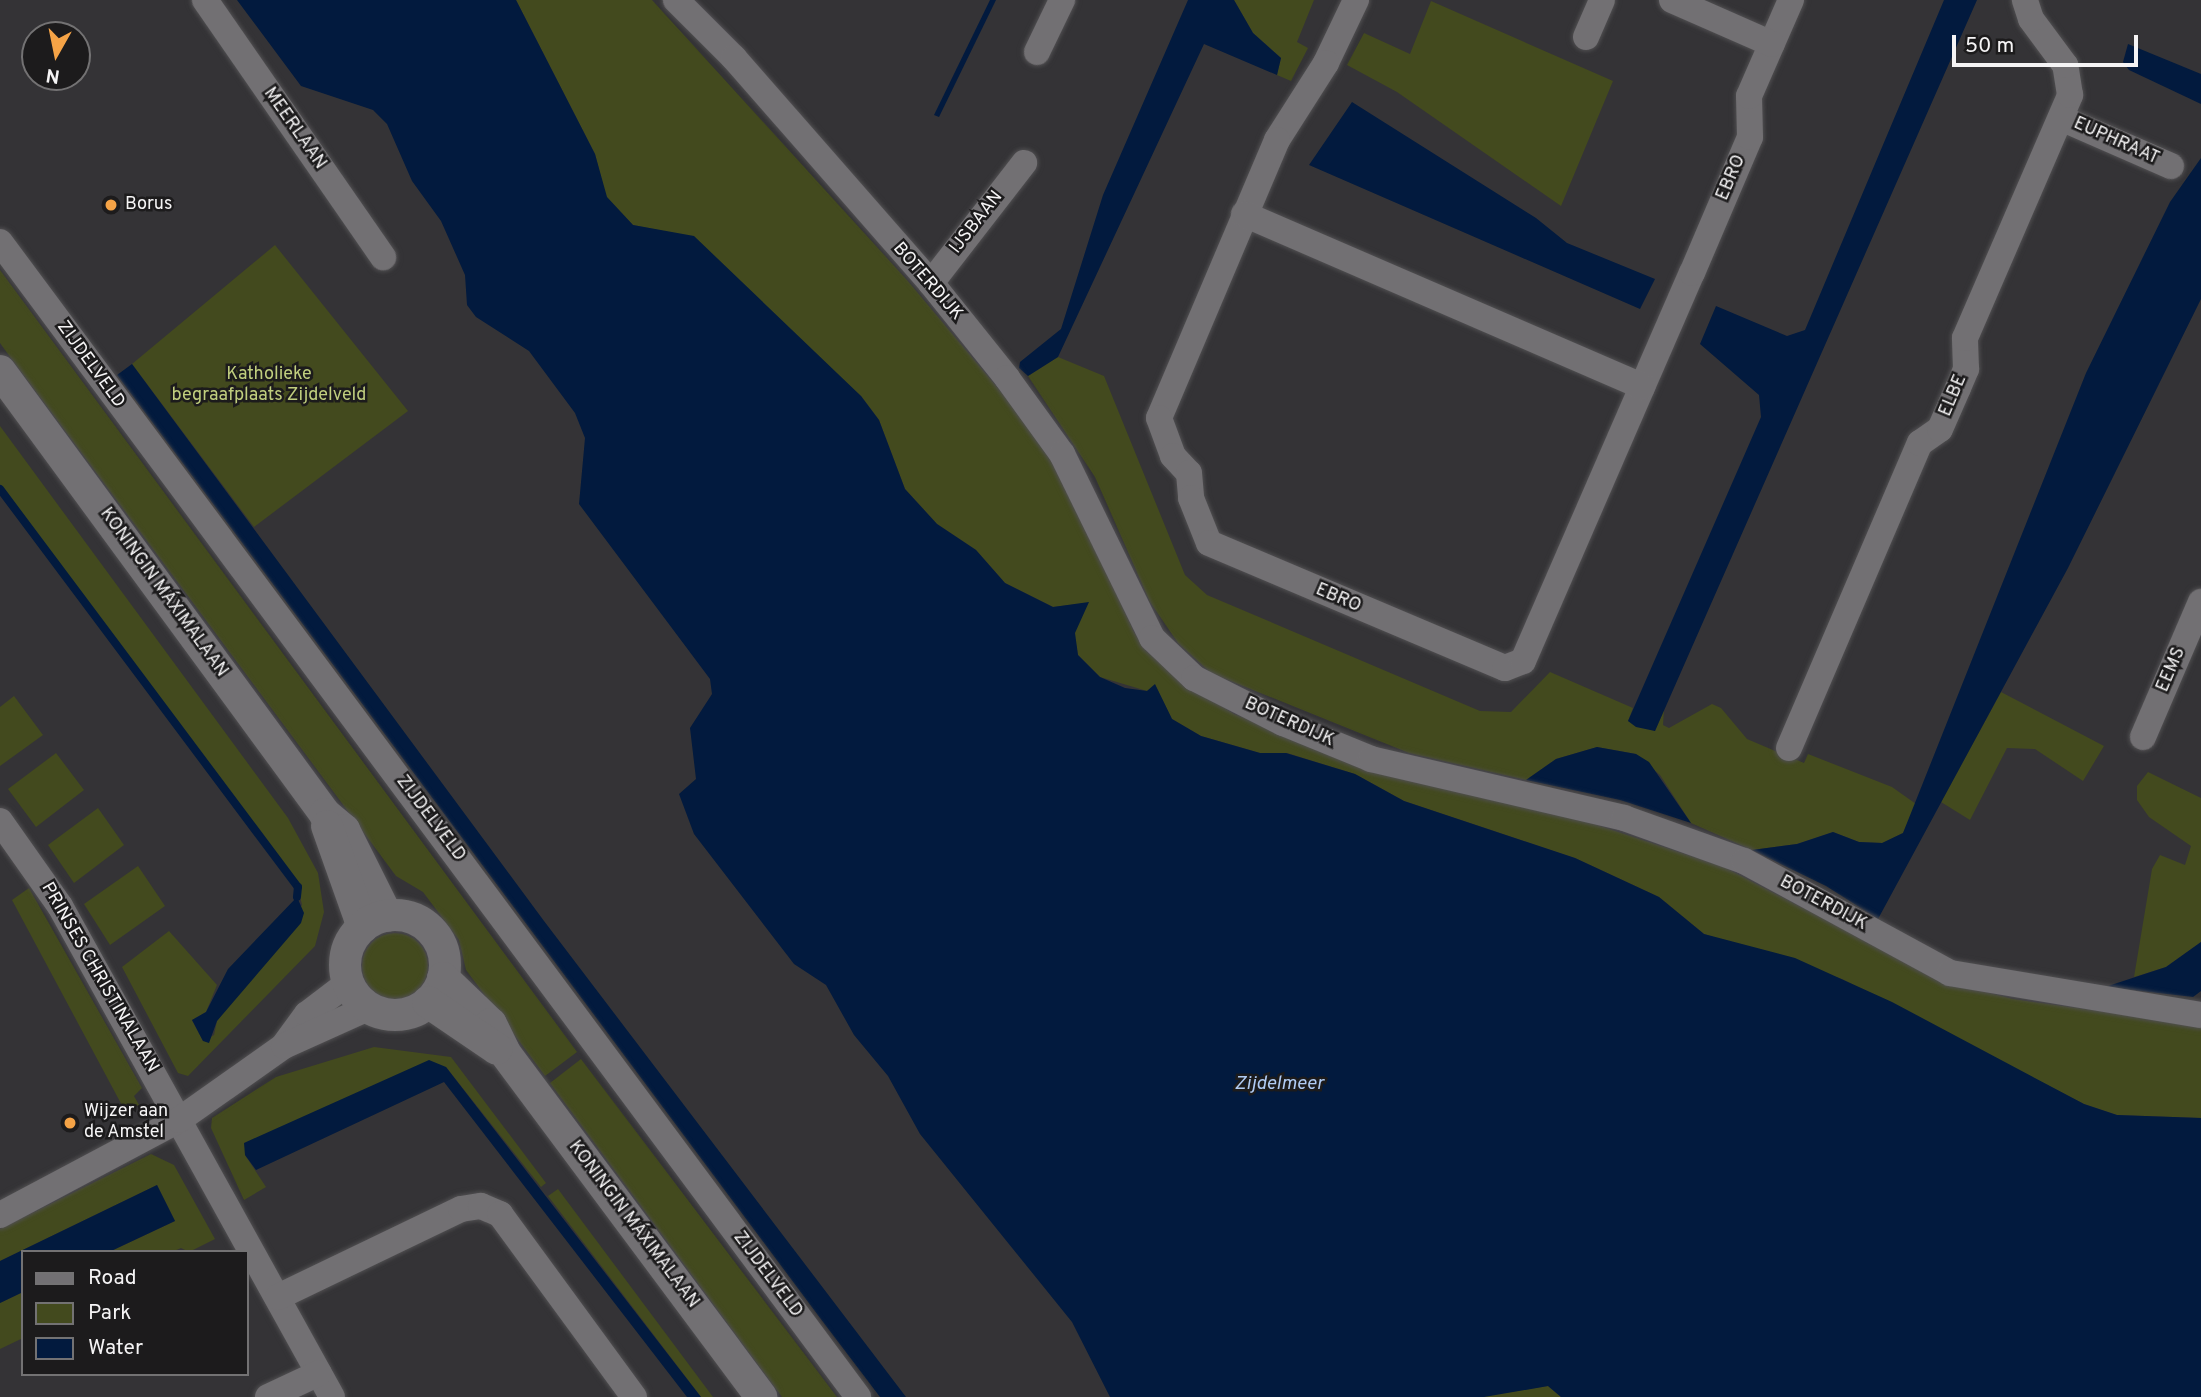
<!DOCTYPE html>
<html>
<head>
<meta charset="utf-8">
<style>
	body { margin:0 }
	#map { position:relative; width:2201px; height:1397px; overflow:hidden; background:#343336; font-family:Overpass,sans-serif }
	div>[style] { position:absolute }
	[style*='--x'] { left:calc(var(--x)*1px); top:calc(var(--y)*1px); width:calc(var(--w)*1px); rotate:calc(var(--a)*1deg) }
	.green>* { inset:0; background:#434a1e }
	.round { border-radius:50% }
	.water>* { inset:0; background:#021a3e }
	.stream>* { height:8px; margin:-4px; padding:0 4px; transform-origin:4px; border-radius:4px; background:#021a3e }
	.roads { filter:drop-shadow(0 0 2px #504f51) drop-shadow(0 0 2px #504f51) }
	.minor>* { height:26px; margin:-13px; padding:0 13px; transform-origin:13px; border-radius:13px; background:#727073 }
	.tertiary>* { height:32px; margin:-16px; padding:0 16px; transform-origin:16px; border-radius:16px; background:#727073 }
	.tertiary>.ring { margin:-16px; padding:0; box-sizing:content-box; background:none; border:32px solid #727073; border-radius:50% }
	.dots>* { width:19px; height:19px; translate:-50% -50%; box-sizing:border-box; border:4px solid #1c1b1c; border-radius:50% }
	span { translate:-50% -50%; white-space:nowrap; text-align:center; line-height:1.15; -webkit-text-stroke:5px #1c1b1c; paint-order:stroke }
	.street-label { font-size:18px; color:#f5f4f5 }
	.poi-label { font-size:18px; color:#f5f4f5 }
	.left { translate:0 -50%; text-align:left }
	.park-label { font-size:18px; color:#c0ce7e }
	.water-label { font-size:19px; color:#b0cbf3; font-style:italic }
	.legend { position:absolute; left:21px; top:1250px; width:228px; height:126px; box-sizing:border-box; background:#1c1b1c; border:2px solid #737273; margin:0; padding:9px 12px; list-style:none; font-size:21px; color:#f5f4f5 }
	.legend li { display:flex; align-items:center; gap:14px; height:35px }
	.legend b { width:35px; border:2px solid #737273 }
	.north { position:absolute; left:21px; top:21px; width:70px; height:70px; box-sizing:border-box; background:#1c1b1c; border:2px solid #737273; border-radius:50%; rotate:189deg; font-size:19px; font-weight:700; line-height:28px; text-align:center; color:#f5f4f5 }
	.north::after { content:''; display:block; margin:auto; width:24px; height:32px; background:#f5a346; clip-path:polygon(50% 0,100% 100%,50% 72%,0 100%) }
	.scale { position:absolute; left:1952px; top:35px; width:186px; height:32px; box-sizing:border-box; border:4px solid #f5f4f5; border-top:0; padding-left:9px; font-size:21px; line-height:24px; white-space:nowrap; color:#f5f4f5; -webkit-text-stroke:5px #1c1b1c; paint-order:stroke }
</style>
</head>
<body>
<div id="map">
	<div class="green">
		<div style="clip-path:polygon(516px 0,652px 0,907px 280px,1049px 449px,1134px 632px,1144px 649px,1180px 681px,1234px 714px,1304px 741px,1567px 815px,1724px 867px,1943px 981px,2013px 999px,2201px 1025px,2201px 1118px,2117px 1115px,2084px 1104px,1842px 979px,1704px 934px,1659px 897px,1575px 858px,1404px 801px,1355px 774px,1287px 753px,1260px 753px,1201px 736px,1172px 719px,1155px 685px,1147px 691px,1100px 677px,1078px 655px,1074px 633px,1088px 603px,1053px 607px,1005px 583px,976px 550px,937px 524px,905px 489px,879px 420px,861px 396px,673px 233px,633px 225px,606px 197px,595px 154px)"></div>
		<div style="clip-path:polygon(1234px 0,1314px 0,1297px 42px,1308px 48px,1291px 81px,1277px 75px,1281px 58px,1253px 33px)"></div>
		<div style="clip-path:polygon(1431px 1px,1613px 81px,1561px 206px,1397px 92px,1347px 65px,1364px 33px,1410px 54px)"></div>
		<div style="clip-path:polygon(275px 245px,408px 411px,254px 527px,132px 364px)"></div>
		<div style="clip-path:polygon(0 270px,577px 1052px,545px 1076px,466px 970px,459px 940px,423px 892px,396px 876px,5px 350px,0 343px)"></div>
		<div style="clip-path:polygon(1058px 357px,1104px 376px,1185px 575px,1207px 595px,1480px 711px,1511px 712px,1550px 672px,1633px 708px,1628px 721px,1655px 731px,1664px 710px,1663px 725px,1669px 728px,1712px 704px,1721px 708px,1747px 739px,1804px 763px,1808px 754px,1892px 787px,1916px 804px,1903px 833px,1883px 843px,1859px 842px,1833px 832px,1797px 844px,1752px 850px,1691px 823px,1660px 775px,1636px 754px,1597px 747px,1556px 759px,1526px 780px,1409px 753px,1211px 673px,1178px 643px,1150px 602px,1095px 477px,1028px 376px)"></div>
		<div style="clip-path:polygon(0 426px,288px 818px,318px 873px,324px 912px,315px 946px,188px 1076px,178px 1073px,122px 967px,169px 931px,217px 985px,206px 1012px,192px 1020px,203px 1041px,214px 1035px,217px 1021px,302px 905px,298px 887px,0 489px)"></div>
		<div style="clip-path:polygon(2001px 692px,2104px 746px,2083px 781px,2035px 749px,2007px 748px,1970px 820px,1941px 802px)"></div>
		<div style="clip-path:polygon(14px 696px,43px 735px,0 766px,0 707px)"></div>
		<div style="clip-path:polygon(56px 753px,84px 790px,36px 827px,8px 789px)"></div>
		<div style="clip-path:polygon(2148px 772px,2201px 798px,2201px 942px,2166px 967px,2134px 977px,2152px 869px,2160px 855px,2185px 865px,2191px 846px,2149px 817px,2137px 800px,2137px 786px)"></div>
		<div style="clip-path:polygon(98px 808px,124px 845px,74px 883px,48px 845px)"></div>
		<div style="clip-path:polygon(138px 866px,165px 906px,110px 945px,84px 904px)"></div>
		<div style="clip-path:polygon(29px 888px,142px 1088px,134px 1096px,139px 1105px,125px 1111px,12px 900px)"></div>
		<div class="round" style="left:362px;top:933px;width:66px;height:66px"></div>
		<div style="clip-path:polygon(374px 1047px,451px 1057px,546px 1183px,541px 1187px,446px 1067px,245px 1155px,266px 1187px,244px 1200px,211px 1128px,212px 1118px,276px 1077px)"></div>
		<div style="clip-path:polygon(581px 1059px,837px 1397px,782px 1397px,550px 1083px)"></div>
		<div style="clip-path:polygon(151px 1154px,174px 1165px,215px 1239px,189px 1252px,181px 1248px,172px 1252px,109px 1252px,175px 1221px,157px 1185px,0 1261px,0 1229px)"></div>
		<div style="clip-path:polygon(558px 1189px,713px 1397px,701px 1397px,548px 1196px)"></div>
		<div style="clip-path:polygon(23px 1292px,23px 1338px,0 1349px,0 1303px)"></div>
		<div style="clip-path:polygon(1548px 1386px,1561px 1397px,1484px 1397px,1484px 1396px)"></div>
	</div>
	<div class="water">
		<div style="clip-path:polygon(237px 0,516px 0,595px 154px,607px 197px,633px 225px,694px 236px,861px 396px,879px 420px,905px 489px,937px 524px,976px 550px,1005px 583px,1053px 607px,1089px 602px,1075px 633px,1078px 655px,1100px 677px,1125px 688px,1147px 691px,1155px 684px,1172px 719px,1201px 736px,1260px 753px,1286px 753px,1355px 774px,1404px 801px,1575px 858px,1659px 897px,1704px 934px,1795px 958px,1892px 1002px,2084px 1104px,2117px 1115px,2201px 1118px,2201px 1397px,1561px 1397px,1548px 1386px,1484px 1397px,1110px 1397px,1072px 1322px,920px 1134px,888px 1076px,854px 1035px,826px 985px,794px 964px,694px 834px,679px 794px,696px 779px,690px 728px,712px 694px,710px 679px,579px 504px,585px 438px,575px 413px,529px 351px,476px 317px,467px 305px,465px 275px,441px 221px,412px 181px,387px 124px,373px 110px,301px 86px)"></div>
		<div style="clip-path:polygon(990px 0,996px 0,939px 117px,934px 115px)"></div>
		<div style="clip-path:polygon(1188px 0,1234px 0,1253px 33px,1281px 58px,1277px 75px,1204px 44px,1058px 357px,1028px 376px,1019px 368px,1020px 362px,1061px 329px,1103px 195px)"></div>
		<div style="clip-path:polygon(1944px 0,1977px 0,1655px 731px,1636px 727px,1628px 721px,1761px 417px,1759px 395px,1700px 344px,1716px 306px,1787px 336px,1805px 330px)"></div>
		<div style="clip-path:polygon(2128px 44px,2201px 74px,2201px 104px,2129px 70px,2123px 62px)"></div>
		<div style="clip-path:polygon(1352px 102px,1536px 218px,1567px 243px,1655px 279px,1640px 309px,1309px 165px)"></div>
		<div style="clip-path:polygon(2201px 158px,2201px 299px,2068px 568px,1878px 919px,1826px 886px,1752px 850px,1797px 844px,1833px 832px,1859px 842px,1882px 843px,1903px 833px,2086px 373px,2170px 202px)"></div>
		<div style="clip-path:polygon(132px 364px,544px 921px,906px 1397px,880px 1397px,820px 1318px,117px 375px)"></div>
		<div style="clip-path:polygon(1597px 747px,1636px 754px,1649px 762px,1691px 823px,1620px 800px,1526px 780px,1556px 759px)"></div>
		<div style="clip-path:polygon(297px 897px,304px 913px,301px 923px,217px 1021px,209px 1043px,203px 1041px,192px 1020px,206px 1012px,228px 969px)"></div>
		<div style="clip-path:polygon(2201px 942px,2201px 991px,2193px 997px,2105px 987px,2166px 967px)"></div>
		<div style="clip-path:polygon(429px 1060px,446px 1067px,701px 1397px,687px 1397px,444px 1082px,256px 1170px,245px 1155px,244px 1143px)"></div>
		<div style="clip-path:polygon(157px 1185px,175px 1221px,109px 1252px,23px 1252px,23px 1292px,0 1303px,0 1261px)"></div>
	</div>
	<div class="stream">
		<div style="--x:0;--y:489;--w:497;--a:53.2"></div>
		<div style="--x:298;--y:887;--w:10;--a:96"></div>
	</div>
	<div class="roads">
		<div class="minor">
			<div style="--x:205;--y:0;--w:313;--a:55.3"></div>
			<div style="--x:676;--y:0;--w:82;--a:45"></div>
			<div style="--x:734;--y:58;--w:299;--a:48.8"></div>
			<div style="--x:931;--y:283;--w:122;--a:51.3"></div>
			<div style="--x:1007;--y:378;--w:94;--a:54.1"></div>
			<div style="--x:1062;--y:454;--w:205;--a:63.9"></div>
			<div style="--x:1152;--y:638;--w:58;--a:43.6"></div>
			<div style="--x:1194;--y:678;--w:100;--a:26.8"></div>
			<div style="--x:1283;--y:723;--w:95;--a:22.2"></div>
			<div style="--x:1371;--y:759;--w:260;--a:13.1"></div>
			<div style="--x:1624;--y:818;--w:127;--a:19.7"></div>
			<div style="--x:1744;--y:861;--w:234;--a:28.5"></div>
			<div style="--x:1950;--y:973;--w:254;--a:9.5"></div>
			<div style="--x:1356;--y:0;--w:70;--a:115.5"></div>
			<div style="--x:1326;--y:63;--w:91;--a:122.5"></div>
			<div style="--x:1277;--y:140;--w:302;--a:113"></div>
			<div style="--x:1159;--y:418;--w:40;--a:69.8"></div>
			<div style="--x:1173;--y:456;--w:23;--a:47"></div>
			<div style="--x:1189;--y:473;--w:25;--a:85"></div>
			<div style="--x:1191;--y:498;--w:48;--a:68.2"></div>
			<div style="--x:1209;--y:543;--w:321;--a:22.9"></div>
			<div style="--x:1505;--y:668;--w:19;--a:-21"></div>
			<div style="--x:1523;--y:661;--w:423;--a:-66.5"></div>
			<div style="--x:1692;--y:273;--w:148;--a:-66.9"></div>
			<div style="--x:1750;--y:137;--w:41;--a:-91.4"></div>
			<div style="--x:1749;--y:96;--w:105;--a:-66.4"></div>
			<div style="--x:1672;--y:0;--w:109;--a:23.7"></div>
			<div style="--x:1586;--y:37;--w:40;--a:-66.6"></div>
			<div style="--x:1037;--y:52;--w:58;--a:-64.3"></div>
			<div style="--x:2061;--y:118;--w:120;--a:23.6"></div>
			<div style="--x:1244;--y:214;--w:434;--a:23.4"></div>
			<div style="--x:0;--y:242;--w:1439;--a:53.39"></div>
			<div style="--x:931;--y:283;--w:152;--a:-52.2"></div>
			<div style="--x:2143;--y:737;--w:147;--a:-66.8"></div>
			<div style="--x:1789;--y:748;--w:332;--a:-66.8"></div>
			<div style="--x:1920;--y:443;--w:24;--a:-35"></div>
			<div style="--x:1940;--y:429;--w:45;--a:-66.3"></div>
			<div style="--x:1958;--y:388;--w:21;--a:-67"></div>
			<div style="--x:1966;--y:369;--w:31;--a:-92"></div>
			<div style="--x:1965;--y:338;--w:265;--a:-66.6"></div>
			<div style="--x:2070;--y:95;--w:30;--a:-99"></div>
			<div style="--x:2065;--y:65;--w:57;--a:-126.5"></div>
			<div style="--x:2031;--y:19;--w:20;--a:-108"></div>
			<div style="--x:0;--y:821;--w:104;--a:54.8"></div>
			<div style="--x:60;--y:906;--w:561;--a:61.01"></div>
			<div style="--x:285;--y:1044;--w:37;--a:-54"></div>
			<div style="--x:307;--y:1014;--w:51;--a:-37.1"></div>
			<div style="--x:0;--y:1215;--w:203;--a:-28"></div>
			<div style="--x:179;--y:1120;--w:128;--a:-35.2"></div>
			<div style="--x:284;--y:1046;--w:92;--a:-24.3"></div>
			<div style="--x:278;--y:1297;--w:203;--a:-25.7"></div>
			<div style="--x:461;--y:1209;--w:20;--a:-9"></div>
			<div style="--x:481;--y:1206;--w:21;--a:23"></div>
			<div style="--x:500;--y:1214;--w:227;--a:53.8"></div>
			<div style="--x:268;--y:1397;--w:56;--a:-25.2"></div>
		</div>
		<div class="tertiary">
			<div style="--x:0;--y:371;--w:549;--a:53.73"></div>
			<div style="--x:325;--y:814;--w:25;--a:40"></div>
			<div style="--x:344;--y:830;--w:96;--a:63.4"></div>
			<div style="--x:327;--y:826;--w:107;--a:70.4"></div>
			<div class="ring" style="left:345px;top:915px;width:68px;height:68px"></div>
			<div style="--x:443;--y:978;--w:66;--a:43.8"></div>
			<div style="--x:491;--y:1024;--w:32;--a:64"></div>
			<div style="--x:505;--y:1053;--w:429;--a:53.3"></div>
			<div style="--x:428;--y:1002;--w:83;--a:34.3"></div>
		</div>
	</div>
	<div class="dots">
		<div style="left:111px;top:205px;background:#f5a346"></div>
		<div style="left:70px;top:1123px;background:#f5a346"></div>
	</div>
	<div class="street-label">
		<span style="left:294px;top:129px;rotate:55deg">MEERLAAN</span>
		<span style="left:2116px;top:142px;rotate:24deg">EUPHRAAT</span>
		<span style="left:1732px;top:178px;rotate:-67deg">EBRO</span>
		<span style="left:977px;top:223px;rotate:-52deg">IJSBAAN</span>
		<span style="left:927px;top:282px;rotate:49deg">BOTERDIJK</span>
		<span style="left:90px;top:365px;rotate:54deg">ZIJDELVELD</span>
		<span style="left:1954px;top:396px;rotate:-67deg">ELBE</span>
		<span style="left:163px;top:593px;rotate:54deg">KONINGIN MÁXIMALAAN</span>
		<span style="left:1338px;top:599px;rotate:23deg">EBRO</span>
		<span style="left:2172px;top:670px;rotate:-67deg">EEMS</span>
		<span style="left:1289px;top:723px;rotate:24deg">BOTERDIJK</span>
		<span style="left:430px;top:819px;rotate:53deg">ZIJDELVELD</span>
		<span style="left:1823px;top:904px;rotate:28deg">BOTERDIJK</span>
		<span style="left:99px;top:978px;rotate:60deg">PRINSES CHRISTINALAAN</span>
		<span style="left:633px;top:1225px;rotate:53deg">KONINGIN MÁXIMALAAN</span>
		<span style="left:767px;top:1275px;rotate:53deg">ZIJDELVELD</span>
	</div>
	<div class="poi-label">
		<span class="left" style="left:125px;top:205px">Borus</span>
		<span class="left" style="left:84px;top:1123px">Wijzer aan<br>de Amstel</span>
	</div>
	<div class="park-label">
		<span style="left:269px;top:386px">Katholieke<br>begraafplaats Zijdelveld</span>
	</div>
	<div class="water-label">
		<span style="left:1279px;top:1085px">Zijdelmeer</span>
	</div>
	<ul class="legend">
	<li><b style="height:9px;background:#727073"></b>Road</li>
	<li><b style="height:19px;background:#434a1e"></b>Park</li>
	<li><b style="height:19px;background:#021a3e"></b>Water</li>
	</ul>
	<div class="north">N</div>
	<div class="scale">50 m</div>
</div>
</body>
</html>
